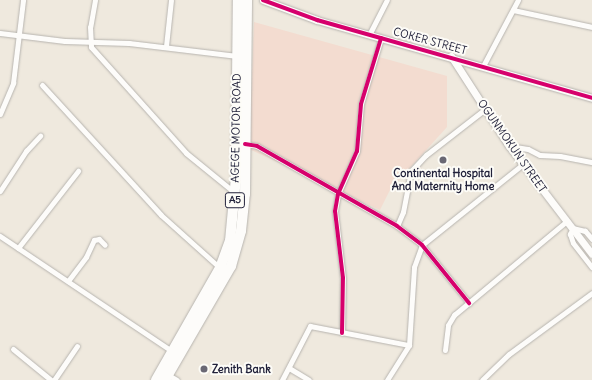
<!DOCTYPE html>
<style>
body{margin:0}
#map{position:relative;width:592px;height:380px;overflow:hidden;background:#efe9de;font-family:Delius,sans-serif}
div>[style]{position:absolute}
.built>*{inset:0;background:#f3dcd0}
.roads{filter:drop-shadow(0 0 1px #b7b4af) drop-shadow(0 0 1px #b7b4af)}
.street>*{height:5px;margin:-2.5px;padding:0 2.5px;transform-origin:2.5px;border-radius:2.5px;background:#fdfcfa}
.secondary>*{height:7px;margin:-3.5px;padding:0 3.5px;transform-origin:3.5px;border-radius:3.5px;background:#fdfcfa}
.highway>*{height:10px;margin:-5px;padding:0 5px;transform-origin:5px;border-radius:5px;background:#fdfcfa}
.cycleway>*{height:4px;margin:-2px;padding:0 2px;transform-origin:2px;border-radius:2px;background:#d6006c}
.dots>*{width:11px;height:11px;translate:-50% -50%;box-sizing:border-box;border:2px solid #fdfcf7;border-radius:50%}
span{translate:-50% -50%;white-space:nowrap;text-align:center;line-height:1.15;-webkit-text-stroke:4px #fdfcf7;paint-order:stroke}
.shield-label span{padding:1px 3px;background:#fdfcf7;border:1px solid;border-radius:3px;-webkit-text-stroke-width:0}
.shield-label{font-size:10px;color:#22223b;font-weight:700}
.street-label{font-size:11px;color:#22223b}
.poi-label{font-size:11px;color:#22223b;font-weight:700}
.left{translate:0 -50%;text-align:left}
</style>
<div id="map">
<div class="built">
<div style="clip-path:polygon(254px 22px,447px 76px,447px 127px,390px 190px,380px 210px,249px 149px)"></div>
</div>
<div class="roads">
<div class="street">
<div style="left:95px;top:0;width:27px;rotate:100deg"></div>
<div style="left:90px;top:27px;width:20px;rotate:87deg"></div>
<div style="left:91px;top:47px;width:142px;rotate:48.1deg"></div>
<div style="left:186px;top:153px;width:62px;rotate:39.1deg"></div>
<div style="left:513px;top:10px;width:81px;rotate:12.1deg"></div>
<div style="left:0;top:33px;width:65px;rotate:7deg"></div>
<div style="left:65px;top:41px;width:64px;rotate:1.8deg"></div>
<div style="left:129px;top:43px;width:109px;rotate:6.9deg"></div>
<div style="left:370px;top:33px;width:37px;rotate:-63deg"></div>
<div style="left:166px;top:46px;width:46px;rotate:-83.8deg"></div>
<div style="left:483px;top:66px;width:75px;rotate:-62.1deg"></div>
<div style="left:42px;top:85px;width:176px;rotate:47.5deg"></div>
<div style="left:161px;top:215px;width:79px;rotate:41.9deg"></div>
<div style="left:0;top:114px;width:34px;rotate:-67deg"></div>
<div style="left:13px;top:83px;width:84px;rotate:-83.1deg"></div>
<div style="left:245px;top:144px;width:12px;rotate:9deg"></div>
<div style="left:257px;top:146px;width:161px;rotate:29.7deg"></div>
<div style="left:397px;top:226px;width:31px;rotate:37deg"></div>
<div style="left:422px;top:245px;width:75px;rotate:51deg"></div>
<div style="left:509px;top:146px;width:19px;rotate:9deg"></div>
<div style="left:528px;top:149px;width:13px;rotate:27deg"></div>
<div style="left:540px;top:155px;width:20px;rotate:3deg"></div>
<div style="left:560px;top:156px;width:33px;rotate:11deg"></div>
<div style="left:0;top:191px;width:48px;rotate:-57deg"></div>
<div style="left:26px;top:151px;width:21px;rotate:-47deg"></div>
<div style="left:397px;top:226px;width:15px;rotate:-67deg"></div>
<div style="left:403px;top:212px;width:42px;rotate:-79deg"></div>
<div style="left:411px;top:171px;width:22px;rotate:-47deg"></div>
<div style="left:426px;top:155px;width:75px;rotate:-37.9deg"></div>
<div style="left:0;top:236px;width:208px;rotate:33.8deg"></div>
<div style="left:592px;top:239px;width:11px;rotate:-131deg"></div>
<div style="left:585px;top:231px;width:12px;rotate:-166deg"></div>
<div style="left:573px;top:228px;width:7px;rotate:117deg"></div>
<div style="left:570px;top:234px;width:9px;rotate:72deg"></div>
<div style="left:573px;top:243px;width:31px;rotate:52deg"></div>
<div style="left:18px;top:248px;width:98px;rotate:-52.1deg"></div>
<div style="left:68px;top:281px;width:30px;rotate:-53deg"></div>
<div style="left:86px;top:257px;width:19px;rotate:-65deg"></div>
<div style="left:94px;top:240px;width:5px;rotate:-11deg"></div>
<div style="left:99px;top:239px;width:8px;rotate:45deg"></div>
<div style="left:342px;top:333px;width:55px;rotate:-89deg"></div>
<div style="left:343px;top:278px;width:67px;rotate:-96.8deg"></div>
<div style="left:335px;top:211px;width:17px;rotate:-80deg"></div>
<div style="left:338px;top:194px;width:47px;rotate:-66.2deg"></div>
<div style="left:357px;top:151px;width:47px;rotate:-85.1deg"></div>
<div style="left:361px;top:104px;width:69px;rotate:-73.1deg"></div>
<div style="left:13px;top:349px;width:49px;rotate:39.2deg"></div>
<div style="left:445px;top:350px;width:25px;rotate:-83deg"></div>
<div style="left:448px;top:325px;width:12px;rotate:-59deg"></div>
<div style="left:454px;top:315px;width:147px;rotate:-39.8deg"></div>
<div style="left:289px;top:368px;width:23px;rotate:31deg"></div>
<div style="left:168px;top:375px;width:10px;rotate:29deg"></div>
<div style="left:54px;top:380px;width:41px;rotate:-55.9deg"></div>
<div style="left:282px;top:380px;width:61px;rotate:-62.6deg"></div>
<div style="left:310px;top:326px;width:101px;rotate:10.9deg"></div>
<div style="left:387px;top:380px;width:41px;rotate:-57.8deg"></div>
<div style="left:409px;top:345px;width:78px;rotate:-86.3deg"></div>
<div style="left:414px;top:267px;width:23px;rotate:-70deg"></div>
<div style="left:422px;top:245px;width:128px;rotate:-38.7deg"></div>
<div style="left:482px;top:380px;width:37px;rotate:-44deg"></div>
<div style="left:509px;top:354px;width:103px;rotate:-36.3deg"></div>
</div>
<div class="secondary">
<div style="left:263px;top:0;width:58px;rotate:20.3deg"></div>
<div style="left:317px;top:20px;width:286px;rotate:15.8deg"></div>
<div style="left:451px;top:56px;width:107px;rotate:57.2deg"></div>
<div style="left:509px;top:146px;width:136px;rotate:52.5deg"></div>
</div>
<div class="highway">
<div style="left:156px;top:380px;width:129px;rotate:-60.3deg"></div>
<div style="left:220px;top:268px;width:29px;rotate:-70deg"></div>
<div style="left:230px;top:241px;width:64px;rotate:-84.6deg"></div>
<div style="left:236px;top:177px;width:177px;rotate:-89.4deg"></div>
<div style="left:165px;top:380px;width:132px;rotate:-59.9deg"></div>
<div style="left:231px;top:266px;width:36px;rotate:-74deg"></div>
<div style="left:241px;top:231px;width:37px;rotate:-84deg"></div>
<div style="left:245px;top:194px;width:194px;rotate:-89.4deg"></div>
</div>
</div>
<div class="cycleway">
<div style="left:263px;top:0;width:58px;rotate:20.3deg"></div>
<div style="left:317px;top:20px;width:286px;rotate:15.8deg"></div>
<div style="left:245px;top:144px;width:12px;rotate:9deg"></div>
<div style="left:257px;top:146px;width:161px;rotate:29.7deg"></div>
<div style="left:397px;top:226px;width:31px;rotate:37deg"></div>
<div style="left:422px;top:245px;width:75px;rotate:51deg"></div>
<div style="left:342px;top:333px;width:55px;rotate:-89deg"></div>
<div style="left:343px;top:278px;width:67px;rotate:-96.8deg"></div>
<div style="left:335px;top:211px;width:17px;rotate:-80deg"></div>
<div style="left:338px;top:194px;width:47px;rotate:-66.2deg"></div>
<div style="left:357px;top:151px;width:47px;rotate:-85.1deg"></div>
<div style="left:361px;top:104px;width:69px;rotate:-73.1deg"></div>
</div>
<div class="dots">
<div style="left:443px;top:160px;background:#6a6874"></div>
<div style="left:204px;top:369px;background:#6a6874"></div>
</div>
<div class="shield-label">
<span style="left:235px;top:200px">A5</span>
</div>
<div class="street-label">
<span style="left:430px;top:41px;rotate:15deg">COKER STREET</span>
<span style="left:236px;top:128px;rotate:-89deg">AGEGE MOTOR ROAD</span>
<span style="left:512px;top:146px;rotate:55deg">OGUNMOKUN STREET</span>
</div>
<div class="poi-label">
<span style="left:443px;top:180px">Continental Hospital<br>And Maternity Home</span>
<span class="left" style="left:212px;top:369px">Zenith Bank</span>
</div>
</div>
